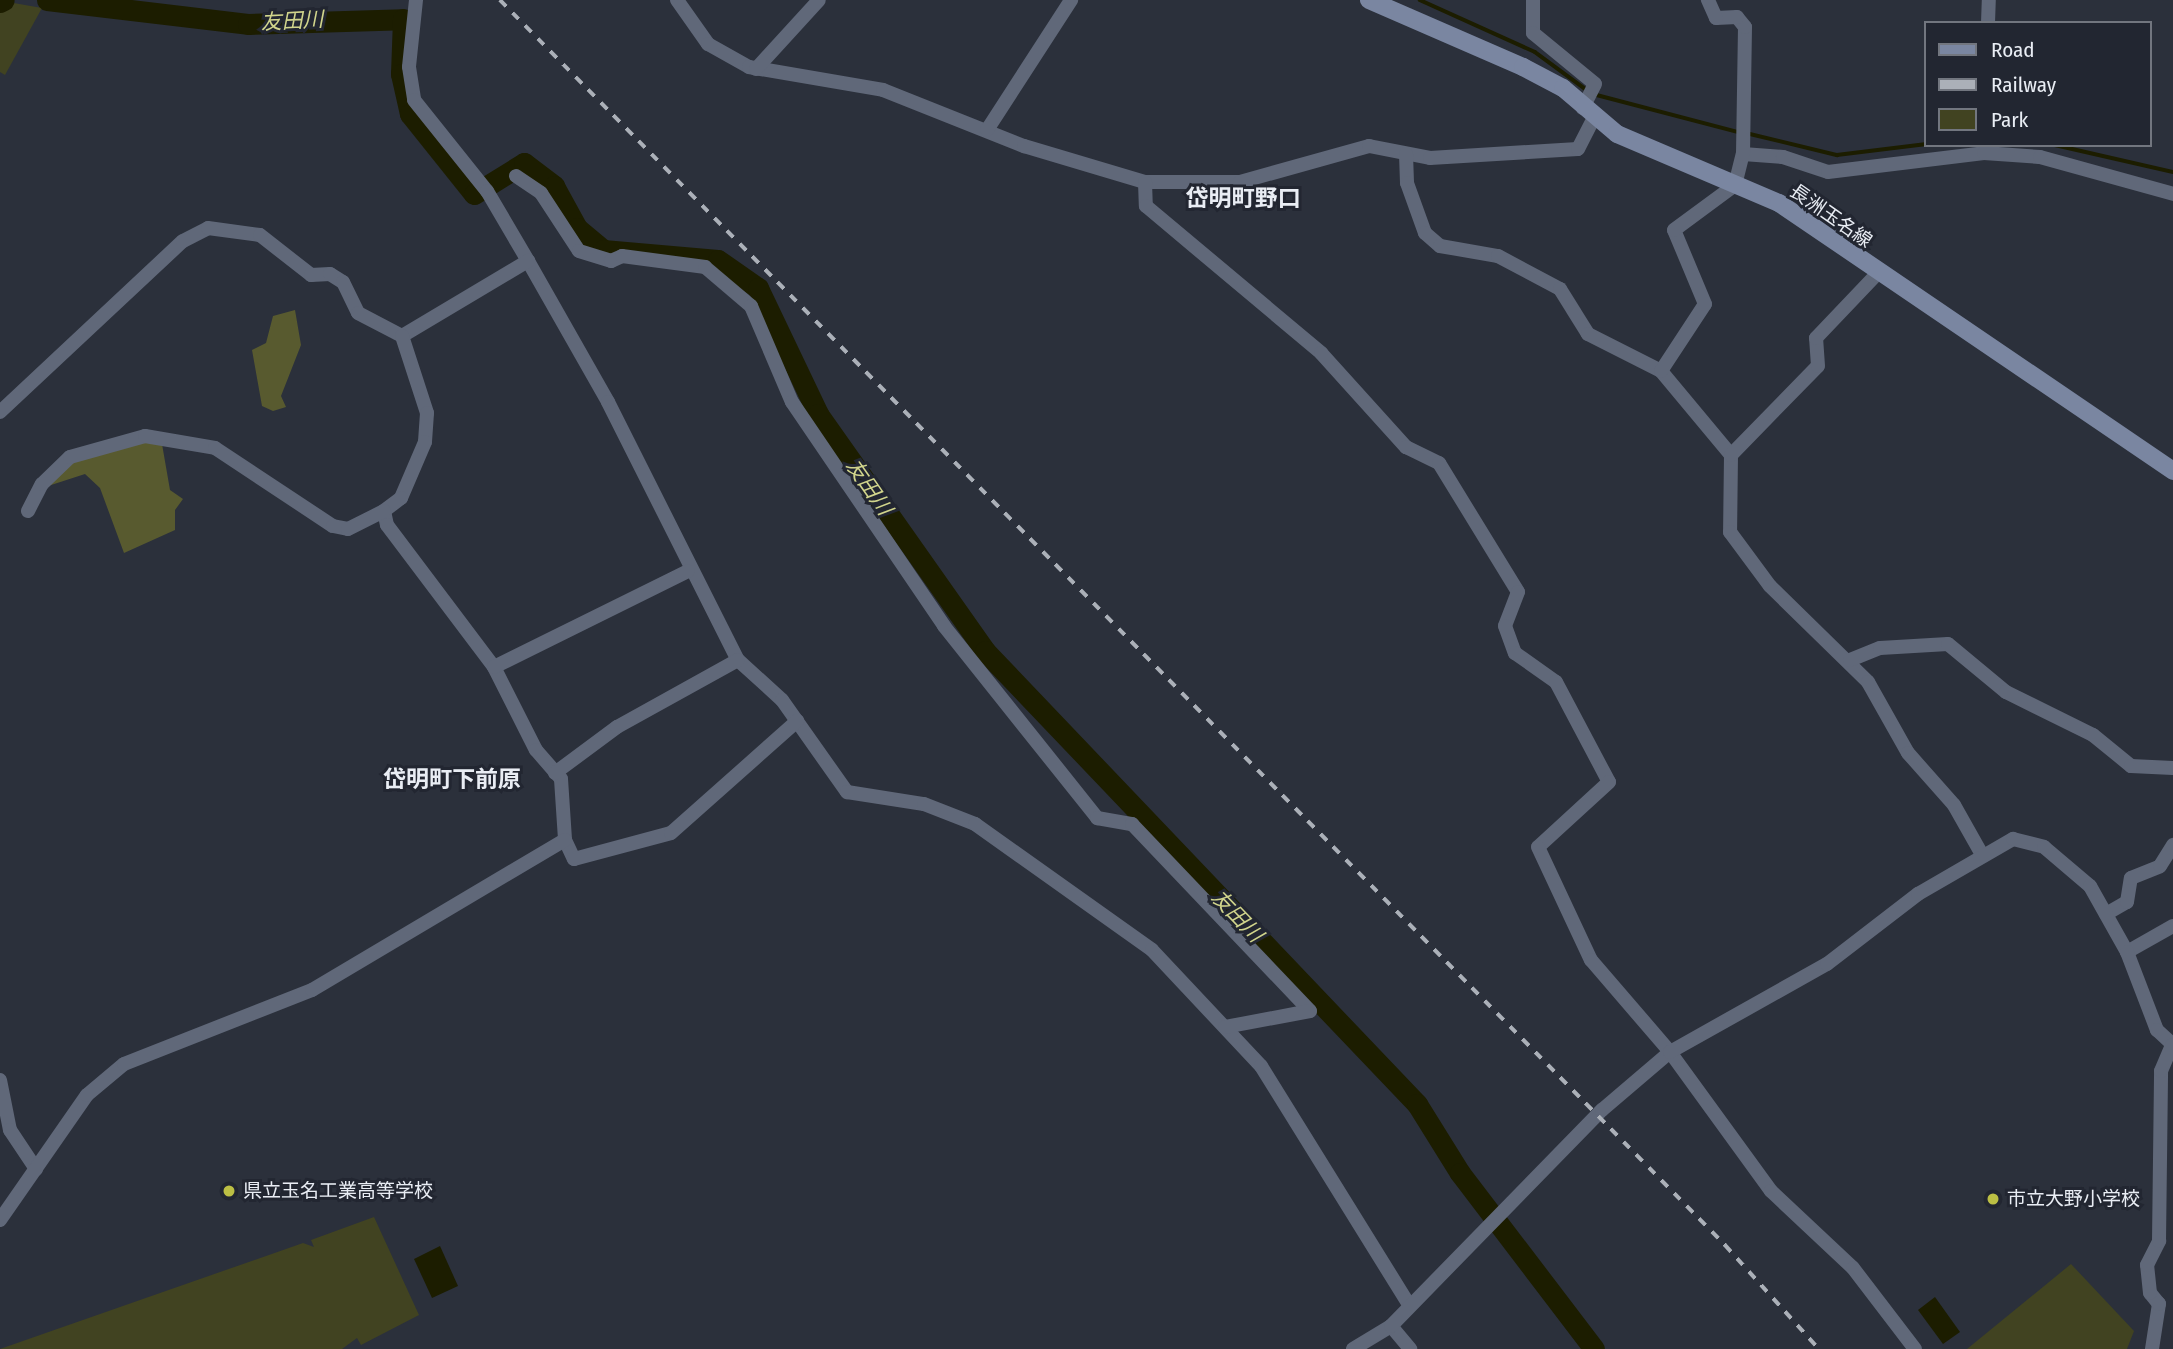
<!DOCTYPE html>
<meta charset="utf-8">
<style>
body{margin:0}
#map{position:relative;width:2173px;height:1349px;overflow:hidden;background:#2b303b;font-family:"Fira Sans Condensed","Noto Sans JP",sans-serif}
div>[style]{position:absolute}
.green>*{inset:0;background:#414321}
.forest>*{inset:0;background:#585a2f}
.water>*{inset:0;background:#1c1d00}
.stream>*{height:3.5px;margin:-1.75px;padding:0 1.75px;transform-origin:1.75px;border-radius:1.75px;background:#1c1d00}
.river>*{height:21px;margin:-10.5px;padding:0 10.5px;transform-origin:10.5px;border-radius:10.5px;background:#1c1d00}
.street>*{height:14px;margin:-7px;padding:0 7px;transform-origin:7px;border-radius:7px;background:#606879}
.secondary>*{height:18px;margin:-9px;padding:0 9px;transform-origin:9px;border-radius:9px;background:#7a86a1}
.rail>*{height:3.5px;margin-top:-1.75px;transform-origin:0;background:repeating-linear-gradient(90deg,#abb0b8 0 9px,transparent 0 18px)}
.dots>*{width:19px;height:19px;translate:-50% -50%;box-sizing:border-box;border:4px solid #222631;border-radius:50%}
span{translate:-50% -50%;white-space:nowrap;text-align:center;line-height:1.15;-webkit-text-stroke:6px #222631;paint-order:stroke}
.street-label{font-size:19px;color:#e9edf4}
.poi-label{font-size:19px;color:#e9edf4}
.left{translate:0 -50%;text-align:left}
.water-label{font-size:21px;color:#d1d58c;font-style:italic}
.quarter-label{font-size:23px;color:#e9edf4;font-weight:700}
.legend{position:absolute;left:1924px;top:21px;width:228px;height:126px;box-sizing:border-box;background:#222631;border:2px solid #72767f;margin:0;padding:9px 12px;list-style:none;font-size:21px;color:#e9edf4}
.legend li{display:flex;align-items:center;gap:14px;height:35px}
.legend b{width:35px;border:2px solid #72767f}
</style>
<div id="map">
<div class="green">
<div style="clip-path:polygon(8px 2px,42px 8px,5px 75px,0 72px,0 6px)"></div>
<div style="clip-path:polygon(374px 1217px,419px 1315px,361px 1345px,357px 1338px,342px 1349px,0 1349px,303px 1243px,314px 1247px,311px 1240px)"></div>
<div style="clip-path:polygon(2071px 1264px,2134px 1331px,2127px 1349px,1967px 1349px)"></div>
</div>
<div class="forest">
<div style="clip-path:polygon(295px 310px,301px 345px,281px 396px,286px 407px,273px 411px,262px 406px,252px 350px,266px 343px,273px 316px)"></div>
<div style="clip-path:polygon(145px 438px,162px 444px,170px 490px,183px 499px,175px 510px,175px 530px,124px 553px,100px 488px,85px 474px,48px 486px,72px 459px)"></div>
</div>
<div class="water">
<div style="clip-path:polygon(440px 1246px,458px 1286px,432px 1298px,414px 1259px)"></div>
<div style="clip-path:polygon(1935px 1297px,1960px 1332px,1943px 1344px,1918px 1310px)"></div>
</div>
<div class="stream">
<div style="left:1420px;top:0;width:126px;rotate:24.3deg"></div>
<div style="left:1535px;top:52px;width:64px;rotate:36.2deg"></div>
<div style="left:1593px;top:94px;width:150px;rotate:14.7deg"></div>
<div style="left:1746px;top:133px;width:94px;rotate:13.6deg"></div>
<div style="left:1837px;top:155px;width:90px;rotate:-7deg"></div>
<div style="left:2055px;top:145px;width:121px;rotate:12.9deg"></div>
</div>
<div class="river">
<div style="left:47px;top:0;width:202px;rotate:6.8deg"></div>
<div style="left:248px;top:24px;width:155px;rotate:-1.8deg"></div>
<div style="left:403px;top:19px;width:55px;rotate:92.1deg"></div>
<div style="left:401px;top:74px;width:41px;rotate:77.3deg"></div>
<div style="left:410px;top:114px;width:102px;rotate:51.3deg"></div>
<div style="left:474px;top:194px;width:59px;rotate:-31.8deg"></div>
<div style="left:524px;top:163px;width:38px;rotate:37deg"></div>
<div style="left:554px;top:186px;width:48px;rotate:61.3deg"></div>
<div style="left:577px;top:228px;width:34px;rotate:40deg"></div>
<div style="left:603px;top:250px;width:115px;rotate:5deg"></div>
<div style="left:718px;top:260px;width:49px;rotate:35deg"></div>
<div style="left:758px;top:288px;width:140px;rotate:64.5deg"></div>
<div style="left:818px;top:414px;width:290px;rotate:54.8deg"></div>
<div style="left:985px;top:651px;width:626px;rotate:46.36deg"></div>
<div style="left:1417px;top:1104px;width:81px;rotate:58.1deg"></div>
<div style="left:1460px;top:1173px;width:221px;rotate:52.7deg"></div>
<div style="left:0;top:2px;width:4px;rotate:-27deg"></div>
</div>
<div class="street">
<div style="left:416px;top:0;width:67px;rotate:96deg"></div>
<div style="left:409px;top:67px;width:33px;rotate:81deg"></div>
<div style="left:414px;top:100px;width:117px;rotate:51.3deg"></div>
<div style="left:487px;top:191px;width:81px;rotate:59.6deg"></div>
<div style="left:528px;top:261px;width:162px;rotate:60.4deg"></div>
<div style="left:608px;top:402px;width:289px;rotate:63.3deg"></div>
<div style="left:738px;top:660px;width:59px;rotate:42.3deg"></div>
<div style="left:782px;top:700px;width:113px;rotate:54.8deg"></div>
<div style="left:847px;top:792px;width:78px;rotate:8.9deg"></div>
<div style="left:924px;top:804px;width:55px;rotate:21.4deg"></div>
<div style="left:975px;top:824px;width:217px;rotate:35.4deg"></div>
<div style="left:1152px;top:950px;width:159px;rotate:46.8deg"></div>
<div style="left:1261px;top:1066px;width:279px;rotate:58.2deg"></div>
<div style="left:677px;top:0;width:54px;rotate:54.8deg"></div>
<div style="left:708px;top:44px;width:47px;rotate:29.3deg"></div>
<div style="left:749px;top:67px;width:136px;rotate:9.7deg"></div>
<div style="left:883px;top:90px;width:152px;rotate:21.7deg"></div>
<div style="left:1024px;top:146px;width:126px;rotate:16.6deg"></div>
<div style="left:1145px;top:182px;width:95px"></div>
<div style="left:1240px;top:182px;width:134px;rotate:-15.6deg"></div>
<div style="left:1369px;top:146px;width:62px;rotate:11.1deg"></div>
<div style="left:1430px;top:158px;width:148px;rotate:-3.5deg"></div>
<div style="left:1578px;top:149px;width:35px;rotate:-63deg"></div>
<div style="left:1533px;top:0;width:33px;rotate:90deg"></div>
<div style="left:1533px;top:33px;width:80px;rotate:39.4deg"></div>
<div style="left:1595px;top:84px;width:27px;rotate:117deg"></div>
<div style="left:1988px;top:23px;width:23px;rotate:-88deg"></div>
<div style="left:756px;top:69px;width:93px;rotate:-47.6deg"></div>
<div style="left:987px;top:130px;width:155px;rotate:-57.1deg"></div>
<div style="left:1406px;top:154px;width:29px;rotate:88deg"></div>
<div style="left:1407px;top:183px;width:53px;rotate:70.2deg"></div>
<div style="left:1425px;top:233px;width:20px;rotate:41deg"></div>
<div style="left:1440px;top:246px;width:59px;rotate:9.8deg"></div>
<div style="left:1498px;top:256px;width:70px;rotate:28deg"></div>
<div style="left:1560px;top:289px;width:53px;rotate:58.1deg"></div>
<div style="left:1588px;top:334px;width:82px;rotate:26.9deg"></div>
<div style="left:1661px;top:371px;width:109px;rotate:50.2deg"></div>
<div style="left:1731px;top:455px;width:77px;rotate:90.7deg"></div>
<div style="left:1730px;top:532px;width:67px;rotate:53.5deg"></div>
<div style="left:1770px;top:586px;width:137px;rotate:44.4deg"></div>
<div style="left:1868px;top:682px;width:81px;rotate:60.6deg"></div>
<div style="left:1908px;top:753px;width:69px;rotate:48.5deg"></div>
<div style="left:1954px;top:805px;width:55px;rotate:60.6deg"></div>
<div style="left:1743px;top:154px;width:40px;rotate:4.3deg"></div>
<div style="left:1783px;top:157px;width:47px;rotate:18.4deg"></div>
<div style="left:1828px;top:172px;width:157px;rotate:-6.9deg"></div>
<div style="left:1984px;top:153px;width:56px;rotate:4.1deg"></div>
<div style="left:2040px;top:157px;width:138px;rotate:15.5deg"></div>
<div style="left:516px;top:176px;width:30px;rotate:34deg"></div>
<div style="left:541px;top:193px;width:69px;rotate:56.8deg"></div>
<div style="left:579px;top:251px;width:34px;rotate:17deg"></div>
<div style="left:611px;top:261px;width:12px;rotate:-24deg"></div>
<div style="left:622px;top:256px;width:84px;rotate:7.5deg"></div>
<div style="left:705px;top:267px;width:60px;rotate:40.3deg"></div>
<div style="left:751px;top:306px;width:104px;rotate:66.9deg"></div>
<div style="left:792px;top:402px;width:271px;rotate:55.8deg"></div>
<div style="left:944px;top:626px;width:246px;rotate:51.4deg"></div>
<div style="left:1097px;top:818px;width:36px;rotate:10deg"></div>
<div style="left:1132px;top:824px;width:258px;rotate:46.4deg"></div>
<div style="left:1310px;top:1011px;width:86px;rotate:169.3deg"></div>
<div style="left:1145px;top:182px;width:24px;rotate:88deg"></div>
<div style="left:1146px;top:206px;width:229px;rotate:40deg"></div>
<div style="left:1321px;top:353px;width:127px;rotate:47.9deg"></div>
<div style="left:1406px;top:447px;width:37px;rotate:26deg"></div>
<div style="left:1439px;top:463px;width:151px;rotate:58.5deg"></div>
<div style="left:1518px;top:592px;width:36px;rotate:111deg"></div>
<div style="left:1505px;top:626px;width:29px;rotate:70deg"></div>
<div style="left:1515px;top:653px;width:50px;rotate:35.3deg"></div>
<div style="left:1556px;top:682px;width:113px;rotate:62.1deg"></div>
<div style="left:1609px;top:782px;width:96px;rotate:137.5deg"></div>
<div style="left:1538px;top:847px;width:125px;rotate:64.9deg"></div>
<div style="left:1591px;top:960px;width:121px;rotate:49.3deg"></div>
<div style="left:1670px;top:1052px;width:172px;rotate:54deg"></div>
<div style="left:1771px;top:1191px;width:112px;rotate:43.2deg"></div>
<div style="left:1853px;top:1268px;width:102px;rotate:52.6deg"></div>
<div style="left:402px;top:336px;width:147px;rotate:-30.8deg"></div>
<div style="left:1661px;top:371px;width:80px;rotate:-56.7deg"></div>
<div style="left:1705px;top:304px;width:80px;rotate:-112.7deg"></div>
<div style="left:1674px;top:230px;width:76px;rotate:-36.4deg"></div>
<div style="left:1735px;top:185px;width:32px;rotate:-76deg"></div>
<div style="left:1743px;top:154px;width:127px;rotate:-89.1deg"></div>
<div style="left:1745px;top:27px;width:13px;rotate:-129deg"></div>
<div style="left:1737px;top:17px;width:21px;rotate:177deg"></div>
<div style="left:1716px;top:18px;width:20px;rotate:-114deg"></div>
<div style="left:0;top:412px;width:250px;rotate:-43.1deg"></div>
<div style="left:183px;top:241px;width:28px;rotate:-27deg"></div>
<div style="left:208px;top:228px;width:52px;rotate:7.7deg"></div>
<div style="left:260px;top:235px;width:65px;rotate:38.1deg"></div>
<div style="left:311px;top:275px;width:19px;rotate:-3deg"></div>
<div style="left:330px;top:274px;width:15px;rotate:32deg"></div>
<div style="left:343px;top:282px;width:34px;rotate:64deg"></div>
<div style="left:358px;top:313px;width:50px;rotate:27.6deg"></div>
<div style="left:402px;top:336px;width:81px;rotate:72deg"></div>
<div style="left:427px;top:413px;width:29px;rotate:94deg"></div>
<div style="left:425px;top:442px;width:61px;rotate:113.2deg"></div>
<div style="left:401px;top:498px;width:21px;rotate:143deg"></div>
<div style="left:384px;top:511px;width:14px;rotate:78deg"></div>
<div style="left:387px;top:525px;width:178px;rotate:53deg"></div>
<div style="left:494px;top:667px;width:93px;rotate:63.2deg"></div>
<div style="left:536px;top:750px;width:38px;rotate:49deg"></div>
<div style="left:561px;top:779px;width:61px;rotate:86.2deg"></div>
<div style="left:565px;top:840px;width:21px;rotate:65deg"></div>
<div style="left:574px;top:859px;width:100px;rotate:-15deg"></div>
<div style="left:671px;top:833px;width:169px;rotate:-41.6deg"></div>
<div style="left:1731px;top:455px;width:124px;rotate:-45.7deg"></div>
<div style="left:1818px;top:366px;width:28px;rotate:-94deg"></div>
<div style="left:1816px;top:338px;width:88px;rotate:-46.4deg"></div>
<div style="left:28px;top:511px;width:30px;rotate:-63deg"></div>
<div style="left:42px;top:484px;width:39px;rotate:-44deg"></div>
<div style="left:70px;top:457px;width:78px;rotate:-15.6deg"></div>
<div style="left:145px;top:436px;width:71px;rotate:9.7deg"></div>
<div style="left:215px;top:448px;width:141px;rotate:33.5deg"></div>
<div style="left:333px;top:526px;width:15px;rotate:11deg"></div>
<div style="left:348px;top:529px;width:40px;rotate:-26.6deg"></div>
<div style="left:1850px;top:660px;width:32px;rotate:-22deg"></div>
<div style="left:1880px;top:648px;width:68px;rotate:-3.4deg"></div>
<div style="left:1948px;top:644px;width:75px;rotate:39.6deg"></div>
<div style="left:2006px;top:692px;width:97px;rotate:26.3deg"></div>
<div style="left:2093px;top:735px;width:49px;rotate:39.2deg"></div>
<div style="left:2131px;top:766px;width:42px;rotate:2.7deg"></div>
<div style="left:494px;top:667px;width:216px;rotate:-26.3deg"></div>
<div style="left:555px;top:773px;width:77px;rotate:-36.6deg"></div>
<div style="left:617px;top:727px;width:138px;rotate:-29deg"></div>
<div style="left:2106px;top:914px;width:24px;rotate:-30deg"></div>
<div style="left:2127px;top:902px;width:24px;rotate:-81deg"></div>
<div style="left:2131px;top:878px;width:31px;rotate:-22deg"></div>
<div style="left:2160px;top:866px;width:25px;rotate:-58deg"></div>
<div style="left:2127px;top:952px;width:53px;rotate:-29.5deg"></div>
<div style="left:0;top:1080px;width:51px;rotate:78.7deg"></div>
<div style="left:10px;top:1130px;width:47px;rotate:56.3deg"></div>
<div style="left:0;top:1220px;width:152px;rotate:-55.2deg"></div>
<div style="left:87px;top:1095px;width:48px;rotate:-40deg"></div>
<div style="left:124px;top:1064px;width:202px;rotate:-21.5deg"></div>
<div style="left:312px;top:990px;width:294px;rotate:-30.7deg"></div>
<div style="left:1391px;top:1326px;width:30px;rotate:50deg"></div>
<div style="left:1353px;top:1349px;width:44px;rotate:-31.2deg"></div>
<div style="left:1391px;top:1326px;width:302px;rotate:-45.7deg"></div>
<div style="left:1602px;top:1110px;width:89px;rotate:-40.5deg"></div>
<div style="left:1670px;top:1052px;width:180px;rotate:-29.3deg"></div>
<div style="left:1827px;top:964px;width:115px;rotate:-37.6deg"></div>
<div style="left:1918px;top:894px;width:110px;rotate:-30.1deg"></div>
<div style="left:2013px;top:839px;width:32px;rotate:14deg"></div>
<div style="left:2044px;top:847px;width:60px;rotate:40.3deg"></div>
<div style="left:2090px;top:886px;width:76px;rotate:60.7deg"></div>
<div style="left:2127px;top:952px;width:84px;rotate:69deg"></div>
<div style="left:2157px;top:1030px;width:22px;rotate:43deg"></div>
<div style="left:2152px;top:1349px;width:46px;rotate:-81.2deg"></div>
<div style="left:2159px;top:1304px;width:14px;rotate:-129deg"></div>
<div style="left:2150px;top:1293px;width:28px;rotate:-96deg"></div>
<div style="left:2147px;top:1265px;width:27px;rotate:-63deg"></div>
<div style="left:2159px;top:1241px;width:170px;rotate:-89.3deg"></div>
<div style="left:2161px;top:1071px;width:28px;rotate:-67deg"></div>
</div>
<div class="secondary">
<div style="left:1369px;top:0;width:168px;rotate:23.5deg"></div>
<div style="left:1523px;top:67px;width:45px;rotate:27.7deg"></div>
<div style="left:1563px;top:88px;width:71px;rotate:40.4deg"></div>
<div style="left:1617px;top:134px;width:176px;rotate:23.1deg"></div>
<div style="left:1779px;top:203px;width:477px;rotate:34.2deg"></div>
</div>
<div class="rail">
<div style="left:500px;top:0;width:1747px;rotate:45.46deg"></div>
<div style="left:1725px;top:1245px;width:140px;rotate:47.9deg"></div>
</div>
<div class="dots">
<div style="left:229px;top:1191px;background:#bcbf44"></div>
<div style="left:1993px;top:1199px;background:#bcbf44"></div>
</div>
<div class="street-label">
<span style="left:1831px;top:216px;rotate:35deg">長洲玉名線</span>
</div>
<div class="poi-label">
<span class="left" style="left:243px;top:1191px">県立玉名工業高等学校</span>
<span class="left" style="left:2007px;top:1199px">市立大野小学校</span>
</div>
<div class="water-label">
<span style="left:292px;top:21px;rotate:-3deg">友田川</span>
<span style="left:869px;top:487px;rotate:55deg">友田川</span>
<span style="left:1237px;top:916px;rotate:46deg">友田川</span>
</div>
<div class="quarter-label">
<span style="left:1243px;top:198px">岱明町野口</span>
<span style="left:452px;top:779px">岱明町下前原</span>
</div>
<ul class="legend">
<li><b style="height:9px;background:#7a86a1"></b>Road</li>
<li><b style="height:9px;background:#abb0b8"></b>Railway</li>
<li><b style="height:19px;background:#414321"></b>Park</li>
</ul>
</div>
